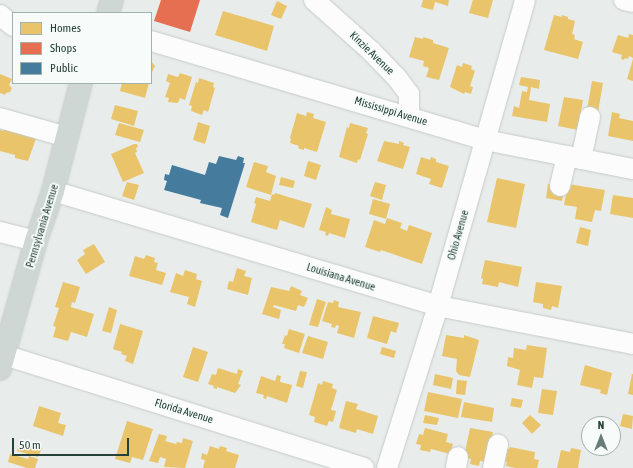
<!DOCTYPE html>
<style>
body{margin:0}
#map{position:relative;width:633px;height:468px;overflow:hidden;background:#e8edeb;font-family:"Asap Condensed",sans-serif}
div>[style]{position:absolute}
.homes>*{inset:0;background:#e9c46a}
.shops>*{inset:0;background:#e76f51}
.public>*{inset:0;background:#457b9d}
.roads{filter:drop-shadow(0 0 1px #c5cac8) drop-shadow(0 0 1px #c5cac8)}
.minor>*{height:20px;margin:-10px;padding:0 10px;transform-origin:10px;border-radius:10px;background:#fcfcfc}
.major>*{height:22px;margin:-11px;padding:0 11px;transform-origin:11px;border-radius:11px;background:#cfd7d5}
span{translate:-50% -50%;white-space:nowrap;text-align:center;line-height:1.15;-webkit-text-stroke:4px #f7fbf9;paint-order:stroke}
.street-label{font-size:11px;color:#24423a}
.legend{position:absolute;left:12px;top:12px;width:140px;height:72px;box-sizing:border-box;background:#f7fbf9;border:1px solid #a3b1ad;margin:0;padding:5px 7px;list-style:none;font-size:12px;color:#24423a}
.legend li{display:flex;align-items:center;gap:8px;height:20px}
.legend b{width:20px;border:1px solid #a3b1ad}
.north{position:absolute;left:581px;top:416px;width:40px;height:40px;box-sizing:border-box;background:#f7fbf9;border:1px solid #a3b1ad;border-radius:50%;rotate:0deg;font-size:11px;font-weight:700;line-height:16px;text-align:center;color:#24423a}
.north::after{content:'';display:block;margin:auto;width:14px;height:18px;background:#697e78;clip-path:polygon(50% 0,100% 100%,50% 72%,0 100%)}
.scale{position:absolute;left:12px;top:438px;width:117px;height:18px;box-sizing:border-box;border:2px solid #24423a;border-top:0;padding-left:5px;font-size:12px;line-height:14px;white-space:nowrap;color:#24423a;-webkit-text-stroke:3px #f7fbf9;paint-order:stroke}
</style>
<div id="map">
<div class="homes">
<div style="clip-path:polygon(423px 0,449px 0,448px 6px,435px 2px,433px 10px,421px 7px)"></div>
<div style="clip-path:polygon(473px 0,493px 0,488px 18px,469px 13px)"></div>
<div style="clip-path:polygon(277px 1px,287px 6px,281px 19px,271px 15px)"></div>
<div style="clip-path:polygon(223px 11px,274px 26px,267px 51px,215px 35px)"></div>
<div style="clip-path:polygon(554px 15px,562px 17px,562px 15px,568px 17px,568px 19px,575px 21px,572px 34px,575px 35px,574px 39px,583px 42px,578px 59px,544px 50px)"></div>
<div style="clip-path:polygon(629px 34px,633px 35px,633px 58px,629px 56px,628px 59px,625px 58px,624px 60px,621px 59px,622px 55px,612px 52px,618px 35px,628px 38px)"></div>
<div style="clip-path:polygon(415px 37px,423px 39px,423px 37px,433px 40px,433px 43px,449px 48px,439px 80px,426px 77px,429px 68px,423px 66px,424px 61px,409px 57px)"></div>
<div style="clip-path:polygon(633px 59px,633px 81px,627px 79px)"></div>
<div style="clip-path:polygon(151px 61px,155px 66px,151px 74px)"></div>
<div style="clip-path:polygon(463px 63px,472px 66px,471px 69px,475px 71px,470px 86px,473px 87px,471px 94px,465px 92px,464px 94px,450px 87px,457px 65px,462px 67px)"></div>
<div style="clip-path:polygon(180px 73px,192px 77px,185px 100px,180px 98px,178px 103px,168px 102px,169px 98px,165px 97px,170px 83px,166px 81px,168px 74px,178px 77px)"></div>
<div style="clip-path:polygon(0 74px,12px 79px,9px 85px,12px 88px,10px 92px,6px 93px,5px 95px,0 93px)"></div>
<div style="clip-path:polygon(521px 77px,540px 80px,539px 89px,531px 87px,529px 100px,550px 104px,547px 122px,512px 116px,514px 106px,519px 108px,522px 91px,527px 92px,528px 87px,519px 85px)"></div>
<div style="clip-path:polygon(199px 78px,214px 83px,213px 87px,215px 88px,208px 112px,204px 110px,202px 115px,191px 111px,192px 106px,189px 105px,196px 82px,198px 83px)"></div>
<div style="clip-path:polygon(592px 81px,603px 83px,597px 118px,586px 116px)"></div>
<div style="clip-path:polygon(122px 83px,149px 83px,145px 98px,120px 91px)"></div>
<div style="clip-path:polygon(564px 97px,583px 100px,579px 122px,583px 131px,558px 126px)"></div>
<div style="clip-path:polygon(115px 105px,138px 111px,134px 126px,111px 119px)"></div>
<div style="clip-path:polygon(307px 112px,314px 114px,313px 118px,326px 122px,317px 152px,304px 148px,304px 150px,300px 149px,298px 148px,299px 146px,290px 143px,291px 139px,290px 138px,297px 113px,306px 116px)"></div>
<div style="clip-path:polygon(612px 112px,620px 114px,619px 118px,633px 121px,633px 141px,608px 136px)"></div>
<div style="clip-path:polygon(198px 122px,210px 126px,205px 144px,193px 140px)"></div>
<div style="clip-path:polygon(119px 123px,144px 130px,140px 142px,115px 135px)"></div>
<div style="clip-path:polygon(350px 123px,368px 128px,366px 133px,368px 134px,360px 160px,358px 159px,357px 163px,339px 157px,347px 127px,349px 128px)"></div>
<div style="clip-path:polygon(4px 125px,38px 133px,28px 161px,15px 158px,15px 155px,0 151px,0 130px,4px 131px)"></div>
<div style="clip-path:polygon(384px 141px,399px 144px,399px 141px,404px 143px,403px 145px,410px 147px,403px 169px,377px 161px)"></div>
<div style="clip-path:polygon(134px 144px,137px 144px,138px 147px,136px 148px,137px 152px,135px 153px,144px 173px,123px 182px,111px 154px)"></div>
<div style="clip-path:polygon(421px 157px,430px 160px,431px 157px,436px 159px,436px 162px,449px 166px,442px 188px,429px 184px,431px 179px,416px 174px)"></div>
<div style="clip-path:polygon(308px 161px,321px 165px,316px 180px,304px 176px)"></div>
<div style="clip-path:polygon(254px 162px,268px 166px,266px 172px,276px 176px,271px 195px,246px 187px)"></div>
<div style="clip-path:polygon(281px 177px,295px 181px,293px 188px,279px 185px)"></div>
<div style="clip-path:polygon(497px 178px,525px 184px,516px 228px,487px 222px)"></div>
<div style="clip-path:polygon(127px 182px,139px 185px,134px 200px,122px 196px)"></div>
<div style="clip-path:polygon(375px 182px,386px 185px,382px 200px,370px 196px)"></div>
<div style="clip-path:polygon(548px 184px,565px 187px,562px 201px,546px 198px)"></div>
<div style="clip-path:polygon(568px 184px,605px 190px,601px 211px,595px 210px,592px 222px,575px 219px,577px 207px,564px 205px)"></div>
<div style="clip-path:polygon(275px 193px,312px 204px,304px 228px,280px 220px,277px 230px,251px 222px,256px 204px,254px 203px,256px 197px,270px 201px,272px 194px,274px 195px)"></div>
<div style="clip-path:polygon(613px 195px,633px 198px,633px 218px,610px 214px)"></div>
<div style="clip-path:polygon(373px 199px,390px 204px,386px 219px,369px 214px)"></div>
<div style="clip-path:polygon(326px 207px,332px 210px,331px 214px,350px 219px,345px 238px,329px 233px,328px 236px,325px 235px,326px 232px,319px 230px)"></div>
<div style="clip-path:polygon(387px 218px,402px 223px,400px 228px,407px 231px,409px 225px,432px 233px,422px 264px,381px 250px,380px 252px,365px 247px,374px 220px,385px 224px)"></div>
<div style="clip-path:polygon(580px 227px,591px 230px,588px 246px,576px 243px)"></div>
<div style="clip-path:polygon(94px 244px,105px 262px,86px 274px,77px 260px,85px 254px,83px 250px)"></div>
<div style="clip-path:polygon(146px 255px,155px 258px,154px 262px,158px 263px,156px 270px,166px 273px,162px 285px,129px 276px,135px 256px,144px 259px)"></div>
<div style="clip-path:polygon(485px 260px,522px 267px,518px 287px,499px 282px,498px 287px,482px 284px,483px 279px,481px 278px)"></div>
<div style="clip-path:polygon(237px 268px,246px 271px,244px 276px,252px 278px,248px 295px,227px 289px,229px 281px,233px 282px)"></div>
<div style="clip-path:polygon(185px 270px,197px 274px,196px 279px,202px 281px,195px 307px,187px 304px,189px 297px,170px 292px,176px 273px,183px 276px)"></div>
<div style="clip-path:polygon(63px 282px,80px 287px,75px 303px,72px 302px,71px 307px,94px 314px,87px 337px,71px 332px,68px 341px,53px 337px,56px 327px,53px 326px,59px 308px,55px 307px)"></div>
<div style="clip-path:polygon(536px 282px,562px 286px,558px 308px,552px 306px,551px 310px,543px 308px,543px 304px,533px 302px)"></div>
<div style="clip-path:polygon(291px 286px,302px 291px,300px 295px,308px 298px,304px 307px,298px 305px,296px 311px,274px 305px,273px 307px,281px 310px,279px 319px,262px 314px,271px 287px,289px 291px)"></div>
<div style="clip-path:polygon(317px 299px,326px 302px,318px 327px,309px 325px)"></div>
<div style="clip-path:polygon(334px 300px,339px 302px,338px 307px,361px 312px,354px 338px,337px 333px,339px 326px,336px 325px,335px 328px,331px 327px,332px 324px,322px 321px,328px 302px,333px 303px)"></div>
<div style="clip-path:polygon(109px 307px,117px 310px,111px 333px,102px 331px)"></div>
<div style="clip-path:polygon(373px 316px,399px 323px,396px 333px,391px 331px,387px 344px,367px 338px)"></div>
<div style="clip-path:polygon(120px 324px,143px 331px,133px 364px,125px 361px,127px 356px,121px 354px,122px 352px,113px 349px)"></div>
<div style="clip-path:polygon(289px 329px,305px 334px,299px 353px,284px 348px,285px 344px,282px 344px,285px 335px,287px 336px)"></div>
<div style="clip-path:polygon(446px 335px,464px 338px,464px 335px,479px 340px,470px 377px,459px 375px,456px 371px,457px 359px,442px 356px)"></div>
<div style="clip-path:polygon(308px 336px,328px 342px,323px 359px,302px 353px)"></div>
<div style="clip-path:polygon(527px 345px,547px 348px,543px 378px,534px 377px,532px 388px,517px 385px,520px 370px,507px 366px,508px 357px,513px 358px,514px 348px,526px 350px)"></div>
<div style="clip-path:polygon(193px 347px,208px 352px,198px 382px,183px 377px)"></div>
<div style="clip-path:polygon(382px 347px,396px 351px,394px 358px,380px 354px)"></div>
<div style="clip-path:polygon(585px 365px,612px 373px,607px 395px,600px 393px,601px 390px,580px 385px)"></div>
<div style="clip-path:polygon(218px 368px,237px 374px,238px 369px,243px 371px,238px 384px,241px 385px,235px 393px,217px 387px,217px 389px,213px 388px,214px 386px,208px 384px,212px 374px,216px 375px)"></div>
<div style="clip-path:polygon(300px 371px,307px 372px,303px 388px,296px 386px)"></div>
<div style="clip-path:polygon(435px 374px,453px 378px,451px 389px,433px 385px)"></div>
<div style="clip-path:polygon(632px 374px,633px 374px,633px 395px,628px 394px)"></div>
<div style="clip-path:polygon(277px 375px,281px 376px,280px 382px,292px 385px,287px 403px,267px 396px,266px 399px,263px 398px,264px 395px,256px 393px,261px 376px,275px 381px)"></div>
<div style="clip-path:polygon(457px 380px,467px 381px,465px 395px,456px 394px)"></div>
<div style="clip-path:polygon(323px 381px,333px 384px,332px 388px,337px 390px,331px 410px,336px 411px,333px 422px,329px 421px,327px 426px,314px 422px,315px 417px,309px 415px,318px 383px,322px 385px)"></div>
<div style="clip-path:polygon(542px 389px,557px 391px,553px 415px,538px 413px)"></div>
<div style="clip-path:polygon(428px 392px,462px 399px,458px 418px,424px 411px)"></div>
<div style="clip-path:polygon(512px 398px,523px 400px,521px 408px,510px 406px)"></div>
<div style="clip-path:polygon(346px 401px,358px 404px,356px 409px,378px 416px,373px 434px,357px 429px,356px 433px,339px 428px)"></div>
<div style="clip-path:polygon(464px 402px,494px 408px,492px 422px,461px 417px)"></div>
<div style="clip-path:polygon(39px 406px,61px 413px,58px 423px,66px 425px,63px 436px,33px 426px)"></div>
<div style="clip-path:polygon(623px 414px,633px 416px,632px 429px,620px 426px)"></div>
<div style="clip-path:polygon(425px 415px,439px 418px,437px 425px,423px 423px)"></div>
<div style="clip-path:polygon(530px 415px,541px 425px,532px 434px,522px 423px)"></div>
<div style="clip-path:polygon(127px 421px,153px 429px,143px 460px,132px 457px,130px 463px,115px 459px)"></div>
<div style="clip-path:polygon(425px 428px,448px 434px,446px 442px,453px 444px,450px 454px,431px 449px,430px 452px,420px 450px,421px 445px,416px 444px,419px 434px,423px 435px)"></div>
<div style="clip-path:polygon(470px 428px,493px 432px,488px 462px,480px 461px,479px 466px,470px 464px,471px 459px,464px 457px)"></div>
<div style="clip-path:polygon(159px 434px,167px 436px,164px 445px,165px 441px,176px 444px,177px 442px,182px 443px,183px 438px,193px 441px,185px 468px,164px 467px,166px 459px,160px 457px,158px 463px,149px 461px)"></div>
<div style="clip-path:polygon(20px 441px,42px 448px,38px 457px,17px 451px)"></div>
<div style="clip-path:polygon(210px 446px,219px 449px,220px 446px,227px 448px,226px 451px,239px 455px,235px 468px,203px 468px,205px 460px,201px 459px,202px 453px,207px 455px)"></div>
<div style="clip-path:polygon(510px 447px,535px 452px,534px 459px,539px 460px,537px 468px,516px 468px,506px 466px,507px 462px,502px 461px,505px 448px,509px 449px)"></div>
<div style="clip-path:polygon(571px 448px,581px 450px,578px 468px,557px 468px,561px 450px,570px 452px)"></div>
<div style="clip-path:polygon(10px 454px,28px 459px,29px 456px,38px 459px,35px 468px,27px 468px,8px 462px)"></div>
</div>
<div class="shops">
<div style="clip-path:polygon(161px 0,200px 0,190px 32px,154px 21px)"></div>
</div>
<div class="public">
<div style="clip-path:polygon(219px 156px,236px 160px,238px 156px,244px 158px,243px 163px,245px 163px,228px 218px,220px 215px,222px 208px,200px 203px,201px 200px,164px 190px,167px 181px,164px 180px,165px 174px,169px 175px,172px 165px,205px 175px,209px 162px,216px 164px)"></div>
</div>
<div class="roads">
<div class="minor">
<div style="left:314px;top:0;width:76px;rotate:41.8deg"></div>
<div style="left:371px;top:51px;width:37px;rotate:46deg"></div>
<div style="left:397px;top:78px;width:20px;rotate:53deg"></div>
<div style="left:409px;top:94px;width:18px;rotate:90deg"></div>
<div style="left:409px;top:112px;width:6px;rotate:59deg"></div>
<div style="left:624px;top:0;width:9px;rotate:13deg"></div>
<div style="left:0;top:15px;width:17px;rotate:40deg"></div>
<div style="left:151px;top:41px;width:348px;rotate:16.5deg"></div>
<div style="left:485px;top:140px;width:151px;rotate:11.1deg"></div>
<div style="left:0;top:118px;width:70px;rotate:15.8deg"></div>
<div style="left:581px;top:159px;width:43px;rotate:-77.9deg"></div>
<div style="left:560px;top:186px;width:31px;rotate:-77deg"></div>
<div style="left:53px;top:191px;width:402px;rotate:16.6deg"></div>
<div style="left:438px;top:306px;width:199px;rotate:11deg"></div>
<div style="left:0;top:232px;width:37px;rotate:14deg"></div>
<div style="left:4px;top:355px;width:377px;rotate:17.4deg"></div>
<div style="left:387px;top:468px;width:170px;rotate:-72.5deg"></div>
<div style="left:438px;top:306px;width:318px;rotate:-74.1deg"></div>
<div style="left:456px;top:468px;width:11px;rotate:-80deg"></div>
<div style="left:493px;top:468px;width:24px;rotate:-78deg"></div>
</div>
<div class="major">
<div style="left:108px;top:13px;width:14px;rotate:-73deg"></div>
<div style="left:0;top:369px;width:133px;rotate:-74.3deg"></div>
<div style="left:36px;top:241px;width:53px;rotate:-71.2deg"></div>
<div style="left:53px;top:191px;width:112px;rotate:-75.5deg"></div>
</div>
</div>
<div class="street-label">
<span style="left:372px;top:53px;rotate:44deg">Kinzie Avenue</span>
<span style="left:391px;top:111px;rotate:17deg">Mississippi Avenue</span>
<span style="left:42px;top:226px;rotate:-73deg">Pennsylvania Avenue</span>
<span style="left:458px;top:235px;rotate:-74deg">Ohio Avenue</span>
<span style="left:341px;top:277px;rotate:17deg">Louisiana Avenue</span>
<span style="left:184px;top:411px;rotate:17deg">Florida Avenue</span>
</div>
<ul class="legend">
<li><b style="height:11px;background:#e9c46a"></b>Homes</li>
<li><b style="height:11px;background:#e76f51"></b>Shops</li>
<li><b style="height:11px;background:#457b9d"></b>Public</li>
</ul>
<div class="north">N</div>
<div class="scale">50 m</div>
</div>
